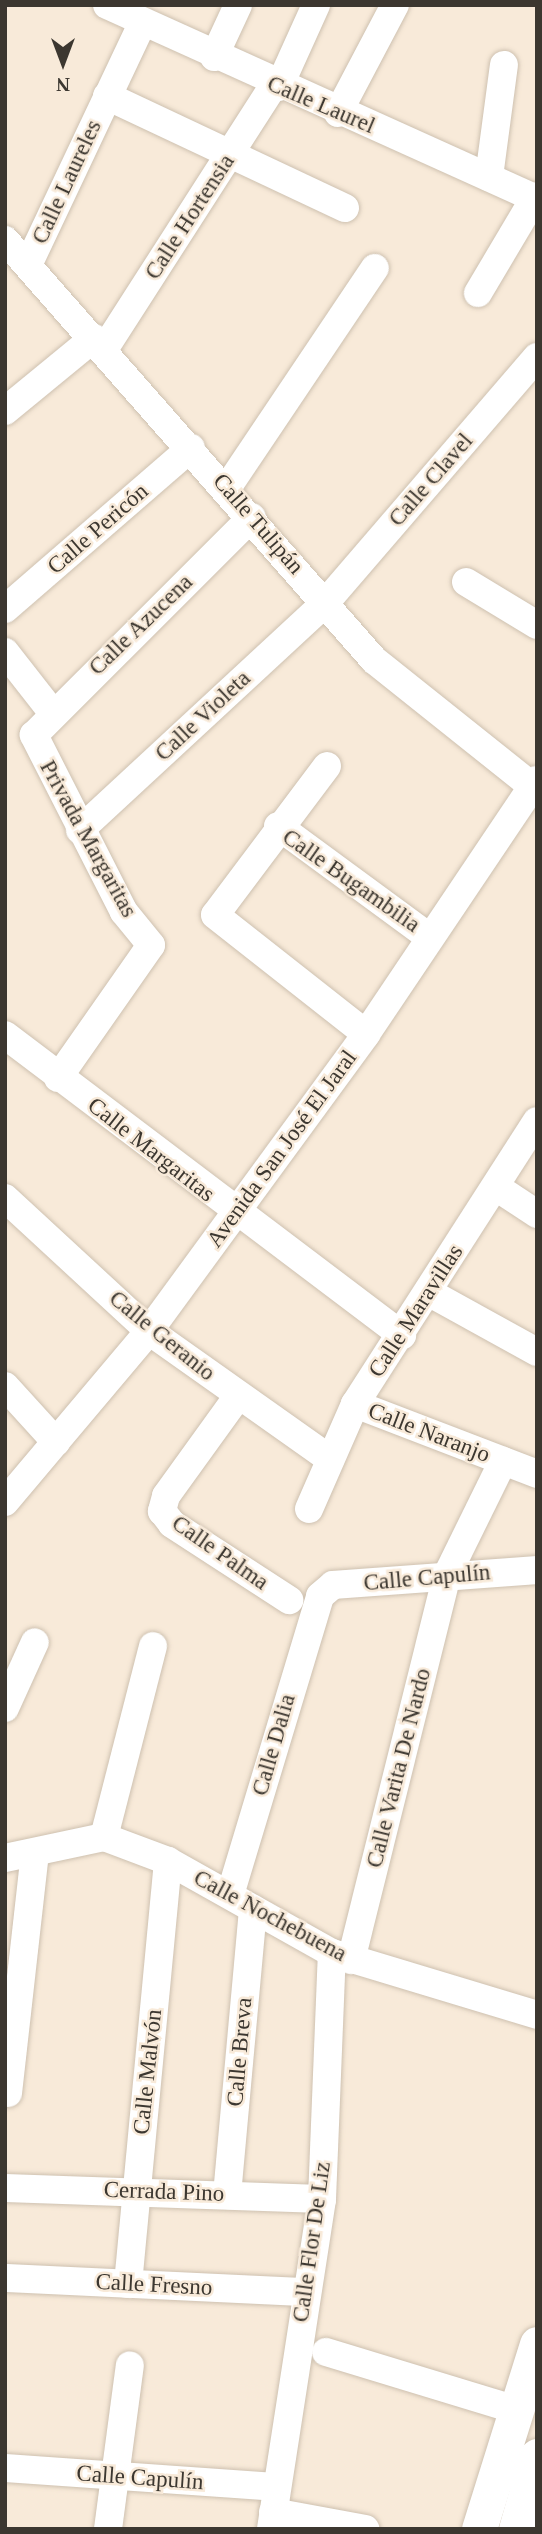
<!DOCTYPE html>
<meta charset="utf-8">
<style>
body{margin:0}
#map{position:relative;width:542px;height:2534px;overflow:hidden;background:#f8ead9;font-family:Georgia,serif}
div>[style]{position:absolute}
.roads{filter:drop-shadow(0 0 2px #cec1b0) drop-shadow(0 0 2px #cec1b0)}
.minor>*{height:28px;margin:-14px;padding:0 14px;transform-origin:14px;border-radius:14px;background:#fff}
.major>*{height:35px;margin:-17.5px;padding:0 17.5px;transform-origin:17.5px;border-radius:17.5px;background:#fff}
span{translate:-50% -50%;white-space:nowrap;text-align:center;line-height:1.15;-webkit-text-stroke:5px #f8ead9;paint-order:stroke}
.street-label{font-size:23px;color:#3c3730}
.frame{position:absolute;inset:0;border:7px solid #3c3730;pointer-events:none}
.north{position:absolute;left:28px;top:28px;width:70px;height:70px;-webkit-text-stroke:5px #f8ead9;paint-order:stroke;rotate:180deg;font-size:19px;font-weight:700;line-height:28px;text-align:center;color:#3c3730}
.north::after{content:'';display:block;margin:auto;width:24px;height:32px;background:#3c3730;clip-path:polygon(50% 0,100% 100%,50% 72%,0 100%)}
</style>
<div id="map">
<div class="roads">
<div class="minor">
<div style="left:107px;top:5px;width:472px;rotate:24.3deg"></div>
<div style="left:214px;top:57px;width:57px;rotate:-65.2deg"></div>
<div style="left:279px;top:87px;width:90px;rotate:-65.7deg"></div>
<div style="left:107px;top:96px;width:263px;rotate:25.2deg"></div>
<div style="left:338px;top:113px;width:122px;rotate:-62.2deg"></div>
<div style="left:489px;top:177px;width:113px;rotate:-82.4deg"></div>
<div style="left:5px;top:240px;width:559px;rotate:48.7deg"></div>
<div style="left:374px;top:660px;width:202px;rotate:38.6deg"></div>
<div style="left:28px;top:265px;width:267px;rotate:-64.7deg"></div>
<div style="left:478px;top:293px;width:112px;rotate:-59.3deg"></div>
<div style="left:105px;top:348px;width:313px;rotate:-57.3deg"></div>
<div style="left:5px;top:411px;width:115px;rotate:-39.4deg"></div>
<div style="left:227px;top:488px;width:265px;rotate:-56.1deg"></div>
<div style="left:466px;top:582px;width:83px;rotate:31.2deg"></div>
<div style="left:5px;top:609px;width:246px;rotate:-40.9deg"></div>
<div style="left:5px;top:652px;width:76px;rotate:51.9deg"></div>
<div style="left:327px;top:766px;width:186px;rotate:126.9deg"></div>
<div style="left:215px;top:915px;width:192px;rotate:38.2deg"></div>
<div style="left:278px;top:826px;width:187px;rotate:36.3deg"></div>
<div style="left:80px;top:830px;width:335px;rotate:-42.8deg"></div>
<div style="left:326px;top:602px;width:323px;rotate:-49.3deg"></div>
<div style="left:5px;top:1035px;width:498px;rotate:37.1deg"></div>
<div style="left:58px;top:1078px;width:162px;rotate:-55deg"></div>
<div style="left:151px;top:945px;width:43px;rotate:-129.3deg"></div>
<div style="left:124px;top:912px;width:199px;rotate:-117deg"></div>
<div style="left:34px;top:735px;width:308px;rotate:-45deg"></div>
<div style="left:496px;top:1187px;width:49px;rotate:33.4deg"></div>
<div style="left:5px;top:1198px;width:196px;rotate:42.7deg"></div>
<div style="left:149px;top:1331px;width:222px;rotate:35.3deg"></div>
<div style="left:430px;top:1293px;width:122px;rotate:28.9deg"></div>
<div style="left:5px;top:1386px;width:76px;rotate:47.7deg"></div>
<div style="left:238px;top:1396px;width:123px;rotate:125.8deg"></div>
<div style="left:166px;top:1496px;width:16px;rotate:105deg"></div>
<div style="left:162px;top:1511px;width:16px;rotate:52deg"></div>
<div style="left:172px;top:1524px;width:140px;rotate:33deg"></div>
<div style="left:355px;top:1404px;width:195px;rotate:21deg"></div>
<div style="left:5px;top:1502px;width:224px;rotate:-49.9deg"></div>
<div style="left:149px;top:1331px;width:368px;rotate:-53.8deg"></div>
<div style="left:366px;top:1034px;width:306px;rotate:-56.1deg"></div>
<div style="left:309px;top:1509px;width:115px;rotate:-66.3deg"></div>
<div style="left:355px;top:1404px;width:336px;rotate:-57.3deg"></div>
<div style="left:5px;top:1708px;width:72px;rotate:-65.6deg"></div>
<div style="left:104px;top:1837px;width:197px;rotate:-75.6deg"></div>
<div style="left:5px;top:1858px;width:101px;rotate:-12deg"></div>
<div style="left:104px;top:1837px;width:68px;rotate:20.6deg"></div>
<div style="left:168px;top:1861px;width:188px;rotate:29.3deg"></div>
<div style="left:332px;top:1953px;width:214px;rotate:16.8deg"></div>
<div style="left:230px;top:1895px;width:312px;rotate:-73.2deg"></div>
<div style="left:320px;top:1596px;width:17px;rotate:-40deg"></div>
<div style="left:333px;top:1585px;width:205px;rotate:-4.2deg"></div>
<div style="left:351px;top:1960px;width:397px;rotate:-76deg"></div>
<div style="left:447px;top:1575px;width:127px;rotate:-63.8deg"></div>
<div style="left:8px;top:2093px;width:241px;rotate:-83.6deg"></div>
<div style="left:5px;top:2188px;width:317px;rotate:2deg"></div>
<div style="left:227px;top:2195px;width:287px;rotate:-84.8deg"></div>
<div style="left:5px;top:2278px;width:299px;rotate:2.7deg"></div>
<div style="left:128px;top:2284px;width:425px;rotate:-84.6deg"></div>
<div style="left:326px;top:2352px;width:196px;rotate:16.9deg"></div>
<div style="left:5px;top:2468px;width:271px;rotate:4deg"></div>
<div style="left:273px;top:2512px;width:94px;rotate:10.5deg"></div>
<div style="left:108px;top:2529px;width:165px;rotate:-82.4deg"></div>
<div style="left:271px;top:2529px;width:334px;rotate:-81.2deg"></div>
<div style="left:322px;top:2199px;width:246px;rotate:-87.7deg"></div>
</div>
<div class="major">
<div style="left:479px;top:2529px;width:194px;rotate:-72.6deg"></div>
<div style="left:516px;top:2529px;width:76px;rotate:-74deg"></div>
</div>
</div>
<div class="street-label">
<span style="left:321px;top:105px;rotate:23deg">Calle Laurel</span>
<span style="left:67px;top:182px;rotate:-65deg">Calle Laureles</span>
<span style="left:190px;top:217px;rotate:-57deg">Calle Hortensia</span>
<span style="left:431px;top:480px;rotate:-49deg">Calle Clavel</span>
<span style="left:258px;top:524px;rotate:49deg">Calle Tulipán</span>
<span style="left:98px;top:529px;rotate:-41deg">Calle Pericón</span>
<span style="left:141px;top:625px;rotate:-44deg">Calle Azucena</span>
<span style="left:203px;top:716px;rotate:-43deg">Calle Violeta</span>
<span style="left:88px;top:839px;rotate:61deg">Privada Margaritas</span>
<span style="left:351px;top:881px;rotate:35deg">Calle Bugambilia</span>
<span style="left:282px;top:1149px;rotate:-54deg">Avenida San José El Jaral</span>
<span style="left:151px;top:1150px;rotate:38deg">Calle Margaritas</span>
<span style="left:416px;top:1311px;rotate:-57deg">Calle Maravillas</span>
<span style="left:162px;top:1336px;rotate:39deg">Calle Geranio</span>
<span style="left:429px;top:1433px;rotate:21deg">Calle Naranjo</span>
<span style="left:220px;top:1553px;rotate:35deg">Calle Palma</span>
<span style="left:427px;top:1578px;rotate:-5deg">Calle Capulín</span>
<span style="left:274px;top:1745px;rotate:-74deg">Calle Dalia</span>
<span style="left:399px;top:1768px;rotate:-76deg">Calle Varita De Nardo</span>
<span style="left:270px;top:1916px;rotate:28deg">Calle Nochebuena</span>
<span style="left:240px;top:2052px;rotate:-85deg">Calle Breva</span>
<span style="left:148px;top:2072px;rotate:-84deg">Calle Malvón</span>
<span style="left:164px;top:2192px;rotate:2deg">Cerrada Pino</span>
<span style="left:312px;top:2242px;rotate:-82deg">Calle Flor De Liz</span>
<span style="left:154px;top:2285px;rotate:3deg">Calle Fresno</span>
<span style="left:140px;top:2478px;rotate:4deg">Calle Capulín</span>
</div>
<div class="frame"></div>
<div class="north">N</div>
</div>
